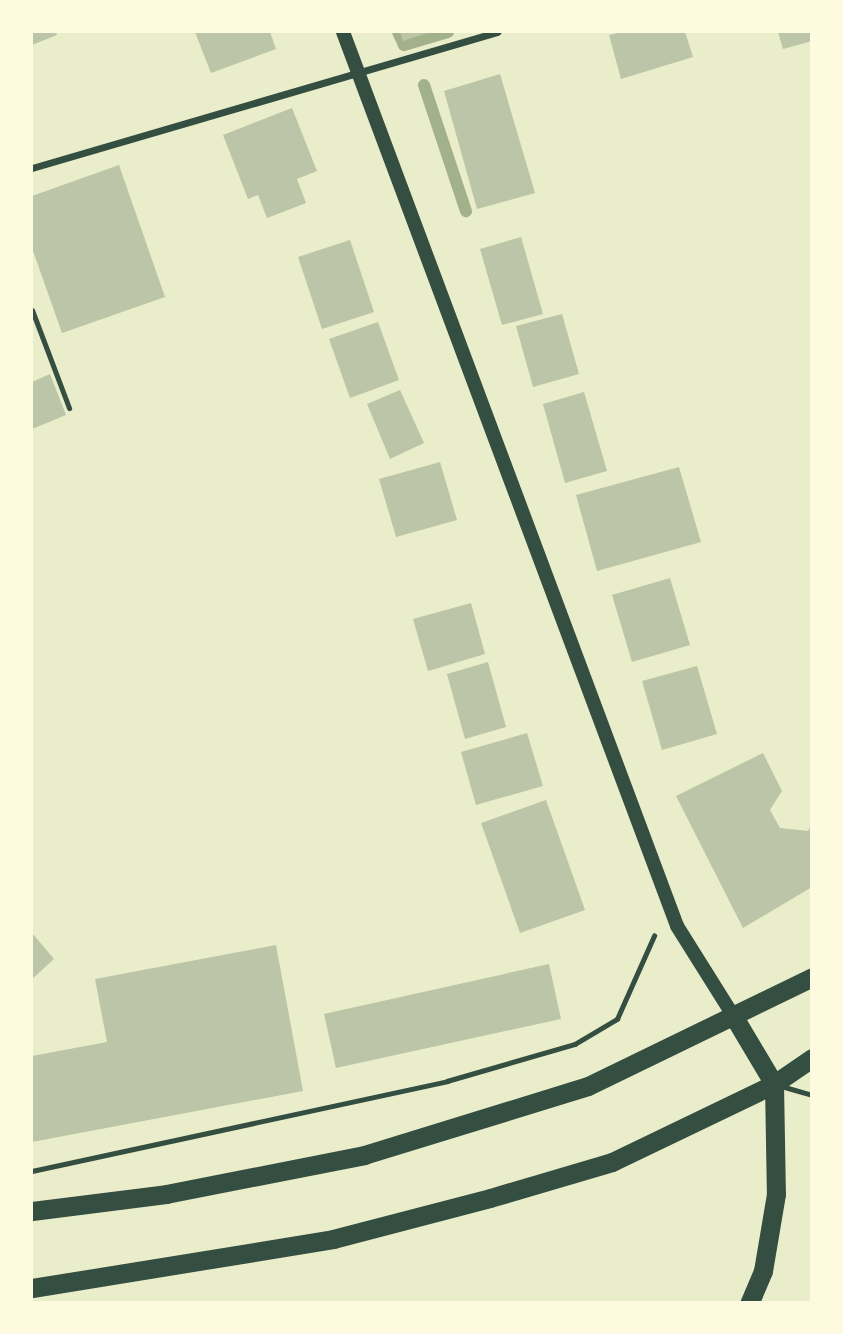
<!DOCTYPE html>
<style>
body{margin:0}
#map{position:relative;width:843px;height:1334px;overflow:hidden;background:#e9edc9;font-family:Roboto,sans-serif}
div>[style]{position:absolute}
.stream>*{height:12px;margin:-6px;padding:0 6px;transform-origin:6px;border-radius:6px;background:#a3b18a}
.building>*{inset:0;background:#bcc5a7}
.path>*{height:4.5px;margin:-2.25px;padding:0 2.25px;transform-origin:2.25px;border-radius:2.25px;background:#344e41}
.service>*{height:5px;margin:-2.5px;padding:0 2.5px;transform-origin:2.5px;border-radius:2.5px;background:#344e41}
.minor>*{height:7px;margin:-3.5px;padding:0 3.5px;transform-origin:3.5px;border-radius:3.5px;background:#344e41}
.secondary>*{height:14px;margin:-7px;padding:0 7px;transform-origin:7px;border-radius:7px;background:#344e41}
.trunk>*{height:19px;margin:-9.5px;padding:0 9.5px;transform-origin:9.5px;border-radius:9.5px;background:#344e41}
span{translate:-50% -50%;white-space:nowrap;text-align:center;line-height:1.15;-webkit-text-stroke:5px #fefae0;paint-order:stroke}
.frame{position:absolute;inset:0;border:33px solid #fefae0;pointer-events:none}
</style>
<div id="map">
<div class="stream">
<div style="left:398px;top:32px;width:14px;rotate:65deg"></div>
<div style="left:404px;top:45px;width:46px;rotate:-16.5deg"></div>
<div style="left:424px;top:85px;width:133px;rotate:71.6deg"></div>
</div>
<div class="building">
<div style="clip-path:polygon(32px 32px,56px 32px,57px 35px,32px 45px)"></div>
<div style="clip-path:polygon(195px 32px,270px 32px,276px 49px,211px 73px)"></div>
<div style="clip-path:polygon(400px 32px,430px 32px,403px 41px)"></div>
<div style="clip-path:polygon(622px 32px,685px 32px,693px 57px,621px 79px,609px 35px)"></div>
<div style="clip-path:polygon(778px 32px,812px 32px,812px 41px,783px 49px)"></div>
<div style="clip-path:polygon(500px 74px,535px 193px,477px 209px,444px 91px)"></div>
<div style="clip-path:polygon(292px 108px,317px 171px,297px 179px,306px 203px,267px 218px,258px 195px,248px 199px,223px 135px)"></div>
<div style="clip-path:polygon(119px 165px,165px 297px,62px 333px,32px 248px,32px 196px)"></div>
<div style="clip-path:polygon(521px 237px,543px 314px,502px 325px,480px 249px)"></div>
<div style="clip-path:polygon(350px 240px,374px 312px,322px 329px,298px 257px)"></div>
<div style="clip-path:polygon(562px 314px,579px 374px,533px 387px,516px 326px)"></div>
<div style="clip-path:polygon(378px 322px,399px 380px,350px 398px,329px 339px)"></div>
<div style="clip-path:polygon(50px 374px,66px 415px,32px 429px,32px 382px)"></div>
<div style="clip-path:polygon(400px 390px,424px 443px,390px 459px,367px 404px)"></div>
<div style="clip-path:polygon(584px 392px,607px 471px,565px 483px,543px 404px)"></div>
<div style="clip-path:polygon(440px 462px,457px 520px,396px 537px,379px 479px)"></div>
<div style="clip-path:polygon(679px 467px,701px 542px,597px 571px,576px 495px)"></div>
<div style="clip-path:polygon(670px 578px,690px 645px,632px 662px,612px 595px)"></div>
<div style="clip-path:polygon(471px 603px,485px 654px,428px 671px,413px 619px)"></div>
<div style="clip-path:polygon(488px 662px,506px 727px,465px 739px,447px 674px)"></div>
<div style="clip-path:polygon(697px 666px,717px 734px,662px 750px,642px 681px)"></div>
<div style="clip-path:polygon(527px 733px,543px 786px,476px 805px,461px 752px)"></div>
<div style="clip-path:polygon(763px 753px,782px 791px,770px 810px,780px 828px,808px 831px,812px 824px,812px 887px,743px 928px,676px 796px)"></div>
<div style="clip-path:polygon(546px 800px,585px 910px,520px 933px,481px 823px)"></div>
<div style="clip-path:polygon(32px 933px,54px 959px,32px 979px)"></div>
<div style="clip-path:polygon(276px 945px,303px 1091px,32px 1142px,32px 1056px,107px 1042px,95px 979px)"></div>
<div style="clip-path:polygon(549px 964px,561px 1019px,336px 1068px,324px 1014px)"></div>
</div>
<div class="path">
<div style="left:32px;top:1171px;width:425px;rotate:-12.2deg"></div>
<div style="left:447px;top:1081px;width:133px;rotate:-16.1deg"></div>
<div style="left:575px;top:1044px;width:49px;rotate:-30.8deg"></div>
<div style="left:617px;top:1019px;width:91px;rotate:-66deg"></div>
</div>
<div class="service">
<div style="left:32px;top:310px;width:105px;rotate:69.3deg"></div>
<div style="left:781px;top:1086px;width:32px;rotate:16deg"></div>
</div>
<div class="minor">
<div style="left:32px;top:168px;width:485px;rotate:-16.3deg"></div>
</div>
<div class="secondary">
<div style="left:343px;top:32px;width:954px;rotate:69.51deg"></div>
<div style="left:677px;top:926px;width:107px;rotate:57.9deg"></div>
</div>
<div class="trunk">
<div style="left:734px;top:1017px;width:78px;rotate:59.2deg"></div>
<div style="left:774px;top:1084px;width:110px;rotate:89deg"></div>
<div style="left:776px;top:1194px;width:78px;rotate:99.6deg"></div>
<div style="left:763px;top:1271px;width:34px;rotate:113deg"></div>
<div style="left:32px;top:1211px;width:135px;rotate:-7.2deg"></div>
<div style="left:166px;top:1194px;width:202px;rotate:-11.1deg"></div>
<div style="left:364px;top:1155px;width:234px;rotate:-17.1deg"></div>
<div style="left:588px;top:1086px;width:249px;rotate:-25.9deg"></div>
<div style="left:32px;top:1288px;width:305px;rotate:-9.2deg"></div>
<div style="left:333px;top:1239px;width:162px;rotate:-14.6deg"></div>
<div style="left:490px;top:1198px;width:127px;rotate:-16.4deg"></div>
<div style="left:612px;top:1162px;width:180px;rotate:-25.7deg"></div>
<div style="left:774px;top:1084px;width:46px;rotate:-34.4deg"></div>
</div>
<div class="frame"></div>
</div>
